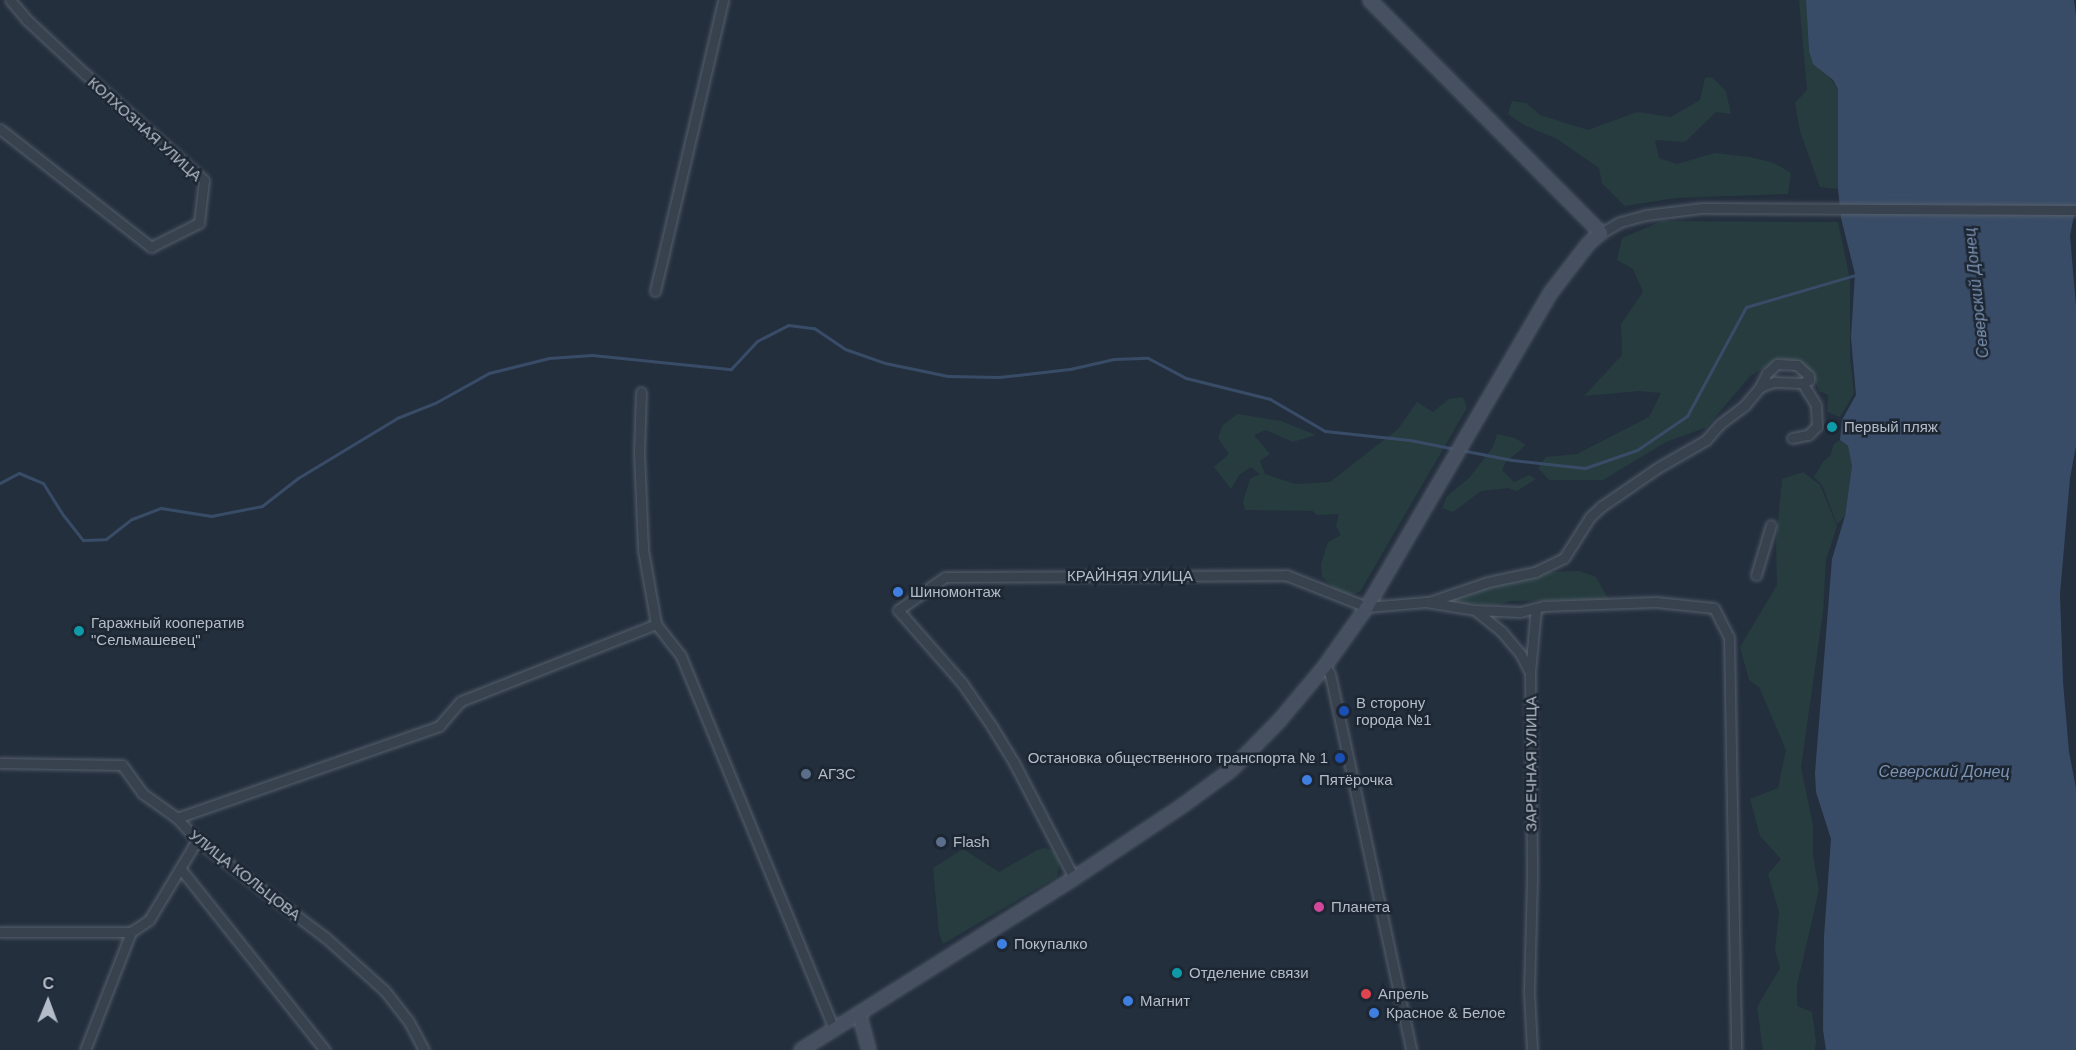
<!DOCTYPE html>
<meta charset="utf-8">
<style>
body{margin:0}
#map{position:relative;width:2076px;height:1050px;overflow:hidden;background:#242f3e;font-family:Helvetica,sans-serif}
div>[style]{position:absolute}
.green>*{inset:0;background:#263c3f}
.water>*{inset:0;background:#394c67}
.stream>*{height:3px;margin:-1.5px;padding:0 1.5px;transform-origin:1.5px;border-radius:1.5px;background:#394c67}
.roads{filter:drop-shadow(0 0 2px #565f6c) drop-shadow(0 0 2px #565f6c)}
.street>*{height:9px;margin:-4.5px;padding:0 4.5px;transform-origin:4.5px;border-radius:4.5px;background:#38414e}
.secondary>*{height:12px;margin:-6px;padding:0 6px;transform-origin:6px;border-radius:6px;background:#465061}
.dots>*{width:16px;height:16px;translate:-50% -50%;box-sizing:border-box;border:3px solid #1d2633;border-radius:50%}
span{translate:-50% -50%;white-space:nowrap;text-align:center;line-height:1.15;-webkit-text-stroke:5px #1d2633;paint-order:stroke}
.street-label{font-size:15px;color:#b4bcc9}
.poi-label{font-size:15px;color:#b4bcc9}
.left{translate:0 -50%;text-align:left}
.right{translate:-100% -50%;text-align:right}
.water-label{font-size:16px;color:#7c92b1;font-style:italic}
.north{position:absolute;left:18px;top:972px;width:60px;height:60px;-webkit-text-stroke:4px #1d2633;paint-order:stroke;rotate:1deg;font-size:16px;font-weight:700;line-height:24px;text-align:center;color:#b4bcc9}
.north::after{content:'';display:block;margin:auto;width:21px;height:27px;background:#b4bcc9;clip-path:polygon(50% 0,100% 100%,50% 72%,0 100%)}
</style>
<div id="map">
<div class="green">
<div style="clip-path:polygon(1799px 0,1806px 0,1809px 51px,1838px 89px,1838px 189px,1820px 187px,1800px 131px,1795px 103px,1807px 90px)"></div>
<div style="clip-path:polygon(1712px 77px,1726px 91px,1731px 114px,1716px 112px,1685px 142px,1655px 140px,1659px 158px,1677px 164px,1715px 153px,1750px 157px,1774px 163px,1791px 173px,1788px 194px,1676px 198px,1625px 206px,1602px 183px,1599px 168px,1557px 139px,1524px 125px,1508px 114px,1512px 101px,1526px 103px,1540px 115px,1588px 130px,1637px 112px,1671px 117px,1700px 100px,1705px 78px)"></div>
<div style="clip-path:polygon(1662px 221px,1838px 222px,1850px 280px,1850px 358px,1854px 393px,1840px 417px,1827px 412px,1828px 395px,1819px 391px,1812px 372px,1780px 358px,1750px 376px,1707px 427px,1666px 442px,1603px 480px,1549px 480px,1538px 468px,1546px 457px,1577px 454px,1649px 417px,1661px 393px,1639px 391px,1584px 396px,1622px 355px,1621px 324px,1643px 292px,1633px 269px,1617px 260px,1622px 238px)"></div>
<div style="clip-path:polygon(1463px 397px,1467px 408px,1360px 592px,1349px 595px,1335px 589px,1322px 577px,1321px 564px,1328px 542px,1341px 535px,1336px 526px,1339px 514px,1317px 515px,1313px 511px,1245px 510px,1243px 502px,1250px 479px,1260px 474px,1251px 467px,1239px 475px,1231px 489px,1214px 467px,1229px 454px,1218px 438px,1222px 426px,1237px 414px,1281px 421px,1316px 435px,1293px 442px,1266px 430px,1254px 435px,1270px 454px,1260px 461px,1265px 474px,1295px 484px,1330px 482px,1398px 429px,1417px 402px,1433px 412px,1449px 399px)"></div>
<div style="clip-path:polygon(1497px 434px,1515px 438px,1526px 445px,1506px 462px,1502px 470px,1514px 482px,1529px 475px,1536px 479px,1517px 491px,1508px 488px,1481px 491px,1453px 512px,1442px 508px,1447px 496px,1469px 478px,1493px 447px)"></div>
<div style="clip-path:polygon(1840px 440px,1848px 446px,1852px 466px,1845px 516px,1837px 524px,1822px 485px,1814px 477px,1823px 462px,1830px 456px,1834px 444px)"></div>
<div style="clip-path:polygon(1803px 472px,1820px 485px,1837px 526px,1826px 560px,1823px 612px,1801px 767px,1813px 826px,1813px 855px,1819px 890px,1797px 985px,1797px 1006px,1812px 1012px,1816px 1041px,1815px 1050px,1763px 1050px,1757px 1007px,1780px 968px,1775px 950px,1779px 912px,1768px 874px,1781px 859px,1760px 836px,1750px 799px,1778px 788px,1786px 750px,1759px 687px,1749px 680px,1740px 647px,1777px 585px,1776px 543px,1782px 479px)"></div>
<div style="clip-path:polygon(1579px 571px,1596px 577px,1609px 600px,1510px 601px,1499px 605px,1462px 603px,1451px 599px,1487px 585px,1543px 572px)"></div>
<div style="clip-path:polygon(1045px 848px,1054px 851px,1060px 862px,1057px 877px,943px 944px,939px 933px,933px 868px,963px 849px,999px 872px,1037px 850px)"></div>
</div>
<div class="water">
<div style="clip-path:polygon(1806px 0,2074px 0,2076px 16px,2076px 205px,2070px 236px,2076px 306px,2076px 446px,2070px 478px,2060px 594px,2063px 682px,2069px 752px,2076px 788px,2076px 1050px,1826px 1050px,1823px 1030px,1824px 937px,1831px 839px,1816px 792px,1815px 773px,1832px 559px,1845px 516px,1852px 466px,1848px 446px,1840px 440px,1842px 420px,1856px 395px,1851px 337px,1855px 274px,1841px 218px,1838px 189px,1838px 89px,1833px 80px,1813px 64px,1809px 51px)"></div>
</div>
<div class="stream">
<div style="left:1461px;top:450px;width:52px;rotate:11.1deg"></div>
<div style="left:1512px;top:460px;width:73px;rotate:6.3deg"></div>
<div style="left:1585px;top:468px;width:55px;rotate:-19.1deg"></div>
<div style="left:1637px;top:450px;width:60px;rotate:-34.2deg"></div>
<div style="left:1687px;top:416px;width:124px;rotate:-61.6deg"></div>
<div style="left:1746px;top:307px;width:118px;rotate:-16.3deg"></div>
<div style="left:0;top:483px;width:21px;rotate:-28deg"></div>
<div style="left:19px;top:473px;width:26px;rotate:23deg"></div>
<div style="left:43px;top:483px;width:39px;rotate:58deg"></div>
<div style="left:64px;top:516px;width:31px;rotate:52deg"></div>
<div style="left:83px;top:540px;width:23px;rotate:-2deg"></div>
<div style="left:106px;top:539px;width:33px;rotate:-38deg"></div>
<div style="left:132px;top:519px;width:31px;rotate:-21deg"></div>
<div style="left:161px;top:508px;width:51px;rotate:9.1deg"></div>
<div style="left:211px;top:516px;width:52px;rotate:-11.1deg"></div>
<div style="left:262px;top:506px;width:46px;rotate:-37.9deg"></div>
<div style="left:298px;top:478px;width:116px;rotate:-31.2deg"></div>
<div style="left:397px;top:418px;width:41px;rotate:-21.5deg"></div>
<div style="left:435px;top:403px;width:62px;rotate:-29.1deg"></div>
<div style="left:489px;top:373px;width:62px;rotate:-14deg"></div>
<div style="left:549px;top:358px;width:43px;rotate:-4deg"></div>
<div style="left:592px;top:355px;width:140px;rotate:5.8deg"></div>
<div style="left:731px;top:369px;width:38px;rotate:-47deg"></div>
<div style="left:757px;top:341px;width:35px;rotate:-27deg"></div>
<div style="left:788px;top:325px;width:26px;rotate:7deg"></div>
<div style="left:814px;top:328px;width:37px;rotate:34deg"></div>
<div style="left:845px;top:349px;width:42px;rotate:19.3deg"></div>
<div style="left:885px;top:363px;width:64px;rotate:11.7deg"></div>
<div style="left:948px;top:376px;width:51px;rotate:1.1deg"></div>
<div style="left:999px;top:377px;width:71px;rotate:-6.4deg"></div>
<div style="left:1070px;top:369px;width:45px;rotate:-12.8deg"></div>
<div style="left:1114px;top:359px;width:34px;rotate:-2deg"></div>
<div style="left:1148px;top:358px;width:43px;rotate:27.8deg"></div>
<div style="left:1186px;top:378px;width:87px;rotate:14deg"></div>
<div style="left:1270px;top:399px;width:64px;rotate:30.2deg"></div>
<div style="left:1325px;top:431px;width:85px;rotate:6deg"></div>
<div style="left:1410px;top:440px;width:46px;rotate:11.3deg"></div>
</div>
<div class="roads">
<div class="street">
<div style="left:0;top:129px;width:192px;rotate:38deg"></div>
<div style="left:151px;top:247px;width:54px;rotate:-26.6deg"></div>
<div style="left:199px;top:223px;width:43px;rotate:-83.4deg"></div>
<div style="left:204px;top:180px;width:159px;rotate:-138.3deg"></div>
<div style="left:85px;top:74px;width:79px;rotate:-137deg"></div>
<div style="left:27px;top:20px;width:26px;rotate:-130deg"></div>
<div style="left:1601px;top:233px;width:22px;rotate:-30deg"></div>
<div style="left:1620px;top:222px;width:27px;rotate:-15deg"></div>
<div style="left:1646px;top:215px;width:56px;rotate:-7.1deg"></div>
<div style="left:1702px;top:208px;width:374px;rotate:0.3deg"></div>
<div style="left:655px;top:291px;width:299px;rotate:-76.8deg"></div>
<div style="left:641px;top:392px;width:61px;rotate:91.9deg"></div>
<div style="left:639px;top:453px;width:97px;rotate:87.6deg"></div>
<div style="left:643px;top:550px;width:75px;rotate:80deg"></div>
<div style="left:656px;top:624px;width:41px;rotate:52deg"></div>
<div style="left:681px;top:656px;width:403px;rotate:67.7deg"></div>
<div style="left:1792px;top:438px;width:16px;rotate:-11deg"></div>
<div style="left:1808px;top:435px;width:13px;rotate:-45deg"></div>
<div style="left:1817px;top:426px;width:21px;rotate:-93deg"></div>
<div style="left:1816px;top:405px;width:26px;rotate:-122deg"></div>
<div style="left:1756px;top:575px;width:52px;rotate:-73.3deg"></div>
<div style="left:1429px;top:602px;width:62px;rotate:-18.7deg"></div>
<div style="left:1488px;top:582px;width:48px;rotate:-12deg"></div>
<div style="left:1535px;top:572px;width:32px;rotate:-26deg"></div>
<div style="left:1564px;top:558px;width:49px;rotate:-57.6deg"></div>
<div style="left:1590px;top:517px;width:16px;rotate:-43deg"></div>
<div style="left:1602px;top:506px;width:69px;rotate:-34.4deg"></div>
<div style="left:1659px;top:467px;width:54px;rotate:-29.9deg"></div>
<div style="left:1706px;top:440px;width:21px;rotate:-49deg"></div>
<div style="left:1720px;top:424px;width:31px;rotate:-37deg"></div>
<div style="left:1745px;top:405px;width:23px;rotate:-50deg"></div>
<div style="left:1760px;top:387px;width:15px;rotate:-20deg"></div>
<div style="left:1774px;top:382px;width:28px;rotate:2deg"></div>
<div style="left:1802px;top:383px;width:8px;rotate:-23deg"></div>
<div style="left:1809px;top:380px;width:4px;rotate:-90deg"></div>
<div style="left:1809px;top:376px;width:16px;rotate:-137deg"></div>
<div style="left:1797px;top:365px;width:20px;rotate:-177deg"></div>
<div style="left:1777px;top:364px;width:13px;rotate:138deg"></div>
<div style="left:1767px;top:373px;width:16px;rotate:117deg"></div>
<div style="left:1476px;top:610px;width:44px;rotate:2.6deg"></div>
<div style="left:1520px;top:612px;width:25px;rotate:-14deg"></div>
<div style="left:1544px;top:606px;width:112px;rotate:-2deg"></div>
<div style="left:1656px;top:602px;width:58px;rotate:5.9deg"></div>
<div style="left:1714px;top:608px;width:33px;rotate:63deg"></div>
<div style="left:1729px;top:637px;width:413px;rotate:89deg"></div>
<div style="left:1325px;top:666px;width:9px;rotate:58deg"></div>
<div style="left:1330px;top:674px;width:385px;rotate:77.8deg"></div>
<div style="left:1530px;top:672px;width:64px;rotate:-84.6deg"></div>
<div style="left:0;top:763px;width:122px;rotate:0.9deg"></div>
<div style="left:122px;top:765px;width:34px;rotate:54deg"></div>
<div style="left:142px;top:793px;width:43px;rotate:35.5deg"></div>
<div style="left:177px;top:818px;width:30px;rotate:48deg"></div>
<div style="left:197px;top:840px;width:161px;rotate:37.2deg"></div>
<div style="left:325px;top:937px;width:81px;rotate:42deg"></div>
<div style="left:385px;top:991px;width:37px;rotate:52deg"></div>
<div style="left:408px;top:1020px;width:34px;rotate:62deg"></div>
<div style="left:177px;top:818px;width:278px;rotate:-19.3deg"></div>
<div style="left:439px;top:726px;width:33px;rotate:-49deg"></div>
<div style="left:461px;top:701px;width:210px;rotate:-21.5deg"></div>
<div style="left:180px;top:868px;width:233px;rotate:51.5deg"></div>
<div style="left:1074px;top:878px;width:132px;rotate:-117.5deg"></div>
<div style="left:1013px;top:761px;width:42px;rotate:-121.4deg"></div>
<div style="left:991px;top:725px;width:51px;rotate:-124.6deg"></div>
<div style="left:962px;top:683px;width:97px;rotate:-131.2deg"></div>
<div style="left:898px;top:610px;width:57px;rotate:-35.1deg"></div>
<div style="left:945px;top:577px;width:341px;rotate:-0.3deg"></div>
<div style="left:1286px;top:575px;width:87px;rotate:21.6deg"></div>
<div style="left:1367px;top:607px;width:59px;rotate:-4.8deg"></div>
<div style="left:1426px;top:602px;width:50px;rotate:9.3deg"></div>
<div style="left:1475px;top:610px;width:35px;rotate:39deg"></div>
<div style="left:1502px;top:632px;width:30px;rotate:50deg"></div>
<div style="left:1521px;top:655px;width:20px;rotate:63deg"></div>
<div style="left:1530px;top:673px;width:205px;rotate:89.4deg"></div>
<div style="left:1532px;top:878px;width:114px;rotate:91.5deg"></div>
<div style="left:1529px;top:992px;width:58px;rotate:87deg"></div>
<div style="left:0;top:932px;width:131px"></div>
<div style="left:131px;top:932px;width:22px;rotate:-34deg"></div>
<div style="left:149px;top:920px;width:93px;rotate:-59deg"></div>
<div style="left:85px;top:1050px;width:127px;rotate:-68.7deg"></div>
</div>
<div class="secondary">
<div style="left:859px;top:1013px;width:38px;rotate:75deg"></div>
<div style="left:801px;top:1050px;width:323px;rotate:-32.2deg"></div>
<div style="left:1074px;top:878px;width:130px;rotate:-33.7deg"></div>
<div style="left:1182px;top:806px;width:61px;rotate:-36.3deg"></div>
<div style="left:1231px;top:770px;width:70px;rotate:-45.6deg"></div>
<div style="left:1280px;top:720px;width:70px;rotate:-50.2deg"></div>
<div style="left:1325px;top:666px;width:72px;rotate:-54.6deg"></div>
<div style="left:1367px;top:607px;width:366px;rotate:-59.7deg"></div>
<div style="left:1552px;top:291px;width:61px;rotate:-52.4deg"></div>
<div style="left:1589px;top:243px;width:16px;rotate:-40deg"></div>
<div style="left:1601px;top:233px;width:328px;rotate:-134.8deg"></div>
</div>
</div>
<div class="dots">
<div style="left:1832px;top:427px;background:#0f9aa8"></div>
<div style="left:898px;top:592px;background:#3f7fe0"></div>
<div style="left:79px;top:631px;background:#0f9aa8"></div>
<div style="left:1344px;top:711px;background:#1a4fb4"></div>
<div style="left:1340px;top:758px;background:#1a4fb4"></div>
<div style="left:806px;top:774px;background:#5c6f8a"></div>
<div style="left:1307px;top:780px;background:#3f7fe0"></div>
<div style="left:941px;top:842px;background:#5c6f8a"></div>
<div style="left:1319px;top:907px;background:#d1479c"></div>
<div style="left:1002px;top:944px;background:#3f7fe0"></div>
<div style="left:1177px;top:973px;background:#0f9aa8"></div>
<div style="left:1366px;top:994px;background:#e0444e"></div>
<div style="left:1128px;top:1001px;background:#3f7fe0"></div>
<div style="left:1374px;top:1013px;background:#3f7fe0"></div>
</div>
<div class="street-label">
<span style="left:145px;top:129px;rotate:42deg">КОЛХОЗНАЯ УЛИЦА</span>
<span style="left:1130px;top:576px">КРАЙНЯЯ УЛИЦА</span>
<span style="left:1531px;top:764px;rotate:-90deg">ЗАРЕЧНАЯ УЛИЦА</span>
<span style="left:245px;top:875px;rotate:38deg">УЛИЦА КОЛЬЦОВА</span>
</div>
<div class="poi-label">
<span class="left" style="left:1844px;top:427px">Первый пляж</span>
<span class="left" style="left:910px;top:592px">Шиномонтаж</span>
<span class="left" style="left:91px;top:631px">Гаражный кооператив<br>"Сельмашевец"</span>
<span class="left" style="left:1356px;top:711px">В сторону<br>города №1</span>
<span class="right" style="left:1328px;top:758px">Остановка общественного транспорта № 1</span>
<span class="left" style="left:818px;top:774px">АГЗС</span>
<span class="left" style="left:1319px;top:780px">Пятёрочка</span>
<span class="left" style="left:953px;top:842px">Flash</span>
<span class="left" style="left:1331px;top:907px">Планета</span>
<span class="left" style="left:1014px;top:944px">Покупалко</span>
<span class="left" style="left:1189px;top:973px">Отделение связи</span>
<span class="left" style="left:1378px;top:994px">Апрель</span>
<span class="left" style="left:1140px;top:1001px">Магнит</span>
<span class="left" style="left:1386px;top:1013px">Красное &amp; Белое</span>
</div>
<div class="water-label">
<span style="left:1977px;top:293px;rotate:-96deg">Северский Донец</span>
<span style="left:1944px;top:772px">Северский Донец</span>
</div>
<div class="north">С</div>
</div>
